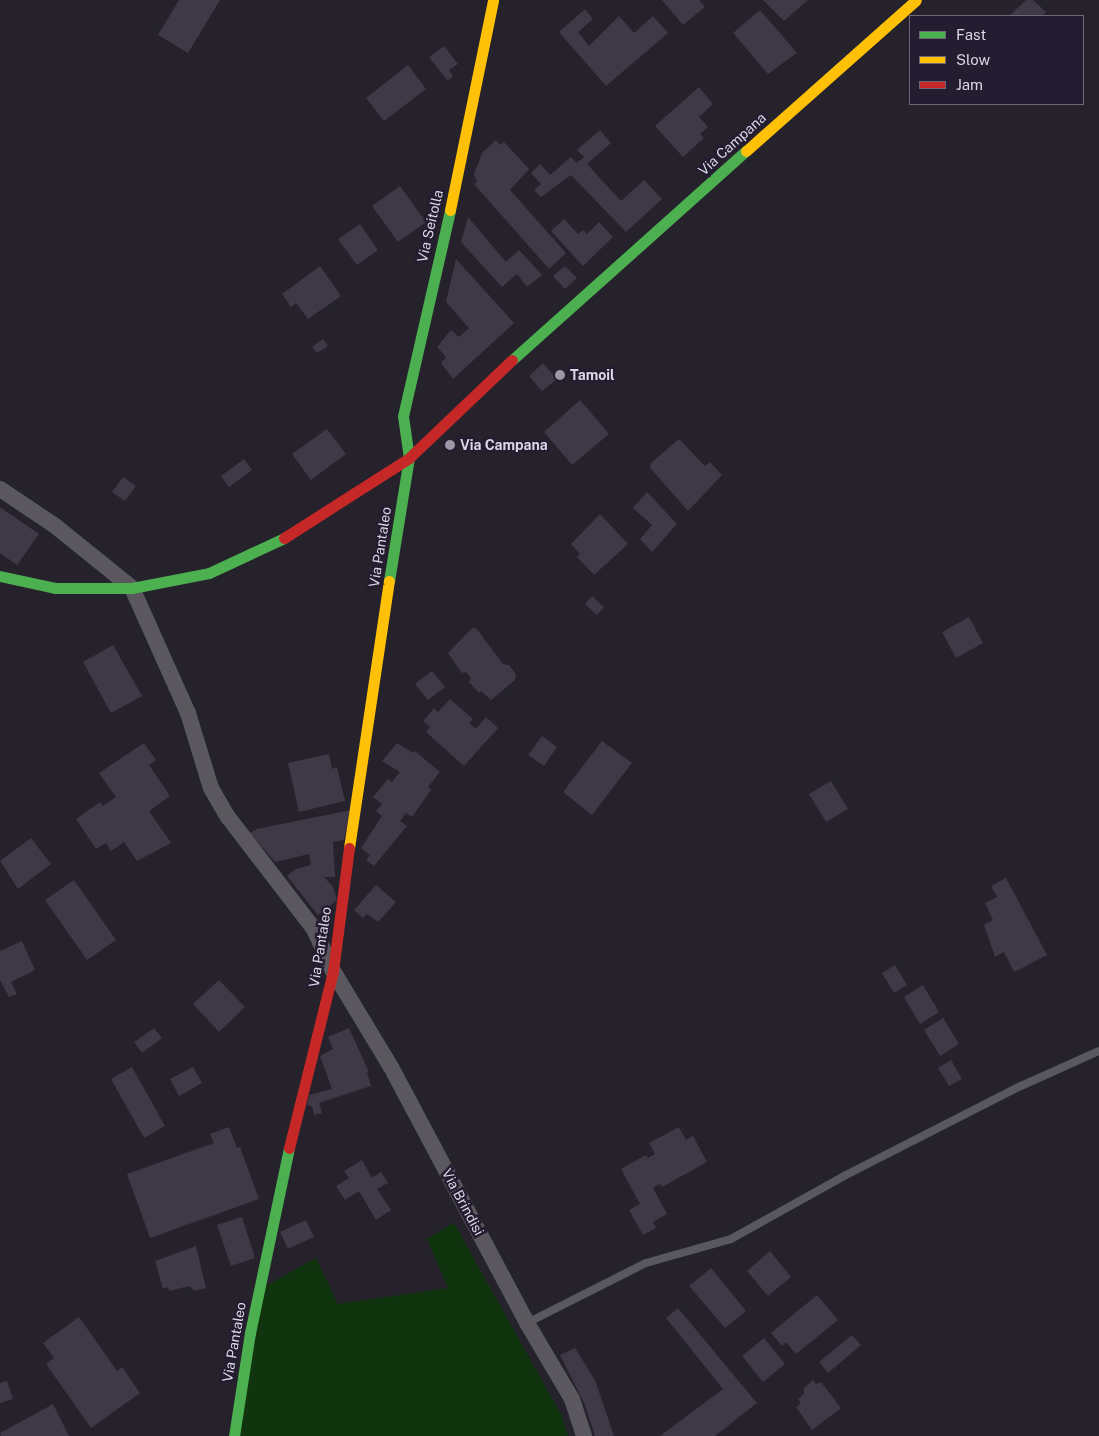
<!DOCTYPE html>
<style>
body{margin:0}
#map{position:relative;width:1099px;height:1436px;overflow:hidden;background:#25222c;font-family:"Public Sans",sans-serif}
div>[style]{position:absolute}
.green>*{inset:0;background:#0f340e}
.building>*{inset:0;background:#3e3847}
.lane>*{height:8px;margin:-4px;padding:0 4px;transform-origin:4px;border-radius:4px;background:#5a585e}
.street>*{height:16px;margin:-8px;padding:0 8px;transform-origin:8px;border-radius:8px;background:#5a585e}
.fast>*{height:11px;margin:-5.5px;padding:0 5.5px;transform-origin:5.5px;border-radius:5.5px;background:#4caf50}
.slow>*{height:11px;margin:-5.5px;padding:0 5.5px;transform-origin:5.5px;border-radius:5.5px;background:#ffc107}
.jam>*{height:11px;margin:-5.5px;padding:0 5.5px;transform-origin:5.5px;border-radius:5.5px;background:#c62828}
.dots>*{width:14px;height:14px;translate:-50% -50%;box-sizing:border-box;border:2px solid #241d31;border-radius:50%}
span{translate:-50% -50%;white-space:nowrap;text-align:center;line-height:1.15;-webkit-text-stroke:5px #241d31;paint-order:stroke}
.street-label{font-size:14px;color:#dad6e4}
.poi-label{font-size:14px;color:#dad6e4;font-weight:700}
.left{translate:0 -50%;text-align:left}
.legend{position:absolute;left:909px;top:15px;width:175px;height:90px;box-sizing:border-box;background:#241d31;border:1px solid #6d6779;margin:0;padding:6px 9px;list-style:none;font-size:15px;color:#dad6e4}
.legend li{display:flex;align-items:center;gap:10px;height:25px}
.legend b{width:25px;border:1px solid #6d6779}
</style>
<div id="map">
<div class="green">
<div style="clip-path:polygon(454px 1223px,562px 1416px,568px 1436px,238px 1436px,264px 1287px,316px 1258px,338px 1304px,448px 1288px,427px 1239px)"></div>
</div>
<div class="building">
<div style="clip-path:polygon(179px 0,220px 0,188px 53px,158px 35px)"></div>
<div style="clip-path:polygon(662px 0,699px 0,705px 7px,683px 25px)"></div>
<div style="clip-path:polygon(763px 0,808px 0,784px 21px)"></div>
<div style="clip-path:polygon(1026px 0,1033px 0,1046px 12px,1042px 16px,1009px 16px)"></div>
<div style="clip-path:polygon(585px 9px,593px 19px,578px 32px,589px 46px,619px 16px,634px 33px,653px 16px,668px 33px,606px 86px,559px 32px)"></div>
<div style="clip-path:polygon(760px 10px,797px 53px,768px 74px,733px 33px)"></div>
<div style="clip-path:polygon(444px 46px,458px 64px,449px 70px,453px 76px,448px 81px,429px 57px)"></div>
<div style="clip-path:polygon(408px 65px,426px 89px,384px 121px,366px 98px)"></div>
<div style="clip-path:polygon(699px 87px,713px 104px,699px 117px,708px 127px,700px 134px,704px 138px,683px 157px,655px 126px)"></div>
<div style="clip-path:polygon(600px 130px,611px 143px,587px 164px,621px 201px,644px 180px,662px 199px,626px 232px,571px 175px,541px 197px,534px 190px,541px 184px,531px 173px,540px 164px,550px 175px,571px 157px,577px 163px,584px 157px,577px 150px)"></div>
<div style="clip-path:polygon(496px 140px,500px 145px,504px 142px,529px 169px,510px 190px,566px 253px,549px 269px,474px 184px,477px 182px,474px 174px,482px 153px)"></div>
<div style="clip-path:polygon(400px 186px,426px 222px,398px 242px,372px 206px)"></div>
<div style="clip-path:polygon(468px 217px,506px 262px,519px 250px,542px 275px,527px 287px,517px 274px,502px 287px,461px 242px)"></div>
<div style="clip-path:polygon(564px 219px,578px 234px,583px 230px,587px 234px,599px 222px,613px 237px,583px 266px,551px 231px)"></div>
<div style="clip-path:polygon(360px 224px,378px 250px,357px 265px,338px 239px)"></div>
<div style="clip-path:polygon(456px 259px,514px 323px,453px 379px,441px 363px,446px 357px,437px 347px,451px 330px,459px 337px,469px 328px,446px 302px)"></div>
<div style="clip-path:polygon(320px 266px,341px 296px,308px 319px,296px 303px,291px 307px,282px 294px)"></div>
<div style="clip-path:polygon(565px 266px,577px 278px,565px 289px,553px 276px)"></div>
<div style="clip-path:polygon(323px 339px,328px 346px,317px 353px,312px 347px)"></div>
<div style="clip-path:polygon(543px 363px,557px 379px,542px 391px,529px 376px)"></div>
<div style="clip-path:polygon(580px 400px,609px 434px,572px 465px,544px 432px)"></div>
<div style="clip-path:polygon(327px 429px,346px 454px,311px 480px,292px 454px)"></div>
<div style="clip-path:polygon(679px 439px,705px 466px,710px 462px,722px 475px,688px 511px,650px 468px,651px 463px)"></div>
<div style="clip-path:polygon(244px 459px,252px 470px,229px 487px,221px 476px)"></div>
<div style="clip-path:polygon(123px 477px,136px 486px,125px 501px,112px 492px)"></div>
<div style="clip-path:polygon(647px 492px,677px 524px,652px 552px,640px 539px,652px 525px,633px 508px)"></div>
<div style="clip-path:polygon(0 507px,39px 534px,17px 565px,0 553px)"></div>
<div style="clip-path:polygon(600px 514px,628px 544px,594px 575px,577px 557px,580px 554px,571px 544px)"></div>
<div style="clip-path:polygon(592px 596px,604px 607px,597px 615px,585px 604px)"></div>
<div style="clip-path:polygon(969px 617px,983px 643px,956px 658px,942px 632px)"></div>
<div style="clip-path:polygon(472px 628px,476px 628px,503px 664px,509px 665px,516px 674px,515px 680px,491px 700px,481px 691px,479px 693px,469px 682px,471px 678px,466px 672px,462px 673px,448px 653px)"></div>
<div style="clip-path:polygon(113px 645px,142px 696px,111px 713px,83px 662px)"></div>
<div style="clip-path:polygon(432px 671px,445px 687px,428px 700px,415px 684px)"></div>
<div style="clip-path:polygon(450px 699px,473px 719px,469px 723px,476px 729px,486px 717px,498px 728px,464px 766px,426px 732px,430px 727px,423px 721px,434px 708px,438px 712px)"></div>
<div style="clip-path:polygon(542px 736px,557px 747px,544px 766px,528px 755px)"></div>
<div style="clip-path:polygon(602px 741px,632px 763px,592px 815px,563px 792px)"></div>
<div style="clip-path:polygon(144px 743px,156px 760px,149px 765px,170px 796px,149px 811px,171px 843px,137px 861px,124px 842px,111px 851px,106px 843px,96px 849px,76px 819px,100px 802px,103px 806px,116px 797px,99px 773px)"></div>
<div style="clip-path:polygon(397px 743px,413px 753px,415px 751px,440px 772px,428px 787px,431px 790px,412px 817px,406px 813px,400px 821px,407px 826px,374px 866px,366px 860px,370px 855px,361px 848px,382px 816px,376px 811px,382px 804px,373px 797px,388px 779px,392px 782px,400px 772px,382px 761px)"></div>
<div style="clip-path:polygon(329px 754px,332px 769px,337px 767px,345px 801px,299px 812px,288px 763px)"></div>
<div style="clip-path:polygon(831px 781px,848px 809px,826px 822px,809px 794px)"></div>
<div style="clip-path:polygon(351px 810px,344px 840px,333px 842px,335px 877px,324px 877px,333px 887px,337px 900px,318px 915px,287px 876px,296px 869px,311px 865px,309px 854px,275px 862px,250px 833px,257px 829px)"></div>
<div style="clip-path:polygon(31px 838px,51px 864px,18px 889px,0 861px)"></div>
<div style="clip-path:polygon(1006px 878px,1047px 955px,1014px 972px,1004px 952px,995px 957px,984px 925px,993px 920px,985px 903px,997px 897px,991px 886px)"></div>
<div style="clip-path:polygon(74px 880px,116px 940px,87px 960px,45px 900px)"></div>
<div style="clip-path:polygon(376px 885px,396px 902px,378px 922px,367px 914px,363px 918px,354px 910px)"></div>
<div style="clip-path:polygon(22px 941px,35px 970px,11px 982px,17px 994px,9px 997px,0 980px,0 951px)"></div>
<div style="clip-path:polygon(895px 965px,907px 985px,894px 993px,882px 973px)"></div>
<div style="clip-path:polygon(219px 980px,245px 1007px,219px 1032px,193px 1004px)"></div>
<div style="clip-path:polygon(923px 985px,939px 1012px,920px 1024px,904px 997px)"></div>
<div style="clip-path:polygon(943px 1018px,959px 1044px,940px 1056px,924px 1030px)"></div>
<div style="clip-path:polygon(154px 1028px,162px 1038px,142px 1053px,134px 1042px)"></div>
<div style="clip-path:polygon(349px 1028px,369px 1072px,367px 1073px,371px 1086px,319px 1103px,322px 1113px,314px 1115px,312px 1106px,307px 1105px,309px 1095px,332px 1089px,320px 1056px,333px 1049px,328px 1037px)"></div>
<div style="clip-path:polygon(951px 1060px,962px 1079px,949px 1086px,938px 1068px)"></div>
<div style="clip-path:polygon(132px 1067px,165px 1126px,144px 1138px,111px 1079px)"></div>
<div style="clip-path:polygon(193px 1067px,202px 1083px,179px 1096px,170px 1079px)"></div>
<div style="clip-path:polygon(229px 1127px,237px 1148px,240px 1147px,259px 1199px,150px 1238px,127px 1174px,214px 1143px,210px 1134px)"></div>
<div style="clip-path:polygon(679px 1127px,686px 1140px,693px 1136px,707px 1162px,662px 1187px,660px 1184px,653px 1188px,667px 1214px,653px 1222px,656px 1228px,643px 1235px,629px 1210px,640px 1204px,621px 1169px,646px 1155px,648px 1158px,655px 1154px,649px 1143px)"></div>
<div style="clip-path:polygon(362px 1160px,372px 1178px,381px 1172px,388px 1183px,377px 1189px,391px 1210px,376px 1220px,359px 1191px,345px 1200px,336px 1186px,349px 1178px,344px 1171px)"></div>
<div style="clip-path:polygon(242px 1217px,255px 1258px,231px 1266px,217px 1225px)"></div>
<div style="clip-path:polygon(306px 1220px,314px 1237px,288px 1249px,280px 1232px)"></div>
<div style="clip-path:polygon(196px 1246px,206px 1288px,195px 1291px,189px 1286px,169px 1291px,168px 1287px,163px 1289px,155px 1261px)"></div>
<div style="clip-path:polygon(770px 1251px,791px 1277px,768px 1296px,747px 1271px)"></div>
<div style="clip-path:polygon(711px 1268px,746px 1311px,725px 1328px,689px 1286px)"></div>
<div style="clip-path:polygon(817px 1295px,838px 1320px,796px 1354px,786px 1342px,782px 1346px,771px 1333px)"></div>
<div style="clip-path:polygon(678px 1308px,757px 1403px,715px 1436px,660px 1436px,723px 1389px,666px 1318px)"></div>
<div style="clip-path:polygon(79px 1317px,117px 1371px,122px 1367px,140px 1393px,91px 1428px,46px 1364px,54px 1358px,43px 1343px)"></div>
<div style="clip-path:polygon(852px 1335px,861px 1345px,828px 1373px,819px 1362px)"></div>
<div style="clip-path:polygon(764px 1338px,785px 1364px,763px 1382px,742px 1356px)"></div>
<div style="clip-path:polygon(575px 1348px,595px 1380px,614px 1436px,595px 1436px,585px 1405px,560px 1355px)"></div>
<div style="clip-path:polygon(813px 1380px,816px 1384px,821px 1382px,841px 1408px,812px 1430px,796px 1407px,801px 1403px,798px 1399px,804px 1394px,804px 1388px)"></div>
<div style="clip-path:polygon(7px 1381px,13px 1399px,0 1403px,0 1383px)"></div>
<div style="clip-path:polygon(53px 1404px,69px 1436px,1px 1436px,0 1433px)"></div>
</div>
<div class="lane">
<div style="left:527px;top:1323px;width:133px;rotate:-26.8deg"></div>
<div style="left:646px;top:1263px;width:88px;rotate:-15.8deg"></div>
<div style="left:731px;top:1239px;width:129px;rotate:-29.1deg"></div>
<div style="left:844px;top:1176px;width:199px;rotate:-27deg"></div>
<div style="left:1021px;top:1086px;width:85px;rotate:-24.2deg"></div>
</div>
<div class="street">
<div style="left:0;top:489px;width:65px;rotate:33.7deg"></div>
<div style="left:54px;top:525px;width:100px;rotate:38.9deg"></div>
<div style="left:132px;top:588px;width:137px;rotate:65.9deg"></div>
<div style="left:188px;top:713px;width:78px;rotate:73deg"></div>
<div style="left:211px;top:788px;width:34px;rotate:60deg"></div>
<div style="left:228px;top:817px;width:141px;rotate:52.5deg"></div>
<div style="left:314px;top:929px;width:46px;rotate:65.7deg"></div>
<div style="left:333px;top:971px;width:112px;rotate:58.9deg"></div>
<div style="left:391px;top:1067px;width:290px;rotate:62deg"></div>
<div style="left:527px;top:1323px;width:88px;rotate:59.4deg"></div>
<div style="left:572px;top:1399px;width:39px;rotate:72deg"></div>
</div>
<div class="fast">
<div style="left:512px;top:360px;width:314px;rotate:-41.8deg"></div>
<div style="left:0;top:576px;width:56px;rotate:12.3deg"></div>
<div style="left:55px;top:588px;width:77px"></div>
<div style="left:132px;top:588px;width:78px;rotate:-11deg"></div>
<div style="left:209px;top:573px;width:83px;rotate:-25deg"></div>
<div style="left:389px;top:581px;width:125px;rotate:-80.8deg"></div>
<div style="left:409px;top:458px;width:42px;rotate:-98.1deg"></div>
<div style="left:403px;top:416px;width:211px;rotate:-77.1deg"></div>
<div style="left:234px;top:1436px;width:104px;rotate:-81.2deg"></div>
<div style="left:250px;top:1333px;width:189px;rotate:-78.1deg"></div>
</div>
<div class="slow">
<div style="left:746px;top:151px;width:227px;rotate:-41.6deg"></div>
<div style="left:450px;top:210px;width:214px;rotate:-78.4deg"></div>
<div style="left:349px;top:848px;width:270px;rotate:-81.5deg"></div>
</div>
<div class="jam">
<div style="left:284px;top:538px;width:148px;rotate:-32.6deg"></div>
<div style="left:409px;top:458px;width:142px;rotate:-43.6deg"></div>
<div style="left:289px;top:1148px;width:182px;rotate:-76deg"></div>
<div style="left:333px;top:971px;width:124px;rotate:-82.6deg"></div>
</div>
<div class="dots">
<div style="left:560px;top:375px;background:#9b97a4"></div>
<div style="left:450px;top:445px;background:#9b97a4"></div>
</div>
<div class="street-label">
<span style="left:732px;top:144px;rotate:-42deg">Via Campana</span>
<span style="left:430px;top:226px;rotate:-77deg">Via Seitolla</span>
<span style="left:380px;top:547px;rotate:-81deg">Via Pantaleo</span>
<span style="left:320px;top:947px;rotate:-81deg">Via Pantaleo</span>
<span style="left:463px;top:1202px;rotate:62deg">Via Brindisi</span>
<span style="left:234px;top:1342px;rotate:-80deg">Via Pantaleo</span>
</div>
<div class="poi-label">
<span class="left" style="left:570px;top:375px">Tamoil</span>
<span class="left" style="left:460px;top:445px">Via Campana</span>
</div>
<ul class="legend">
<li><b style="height:6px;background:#4caf50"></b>Fast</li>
<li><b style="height:6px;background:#ffc107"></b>Slow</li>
<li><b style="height:6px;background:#c62828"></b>Jam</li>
</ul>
</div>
